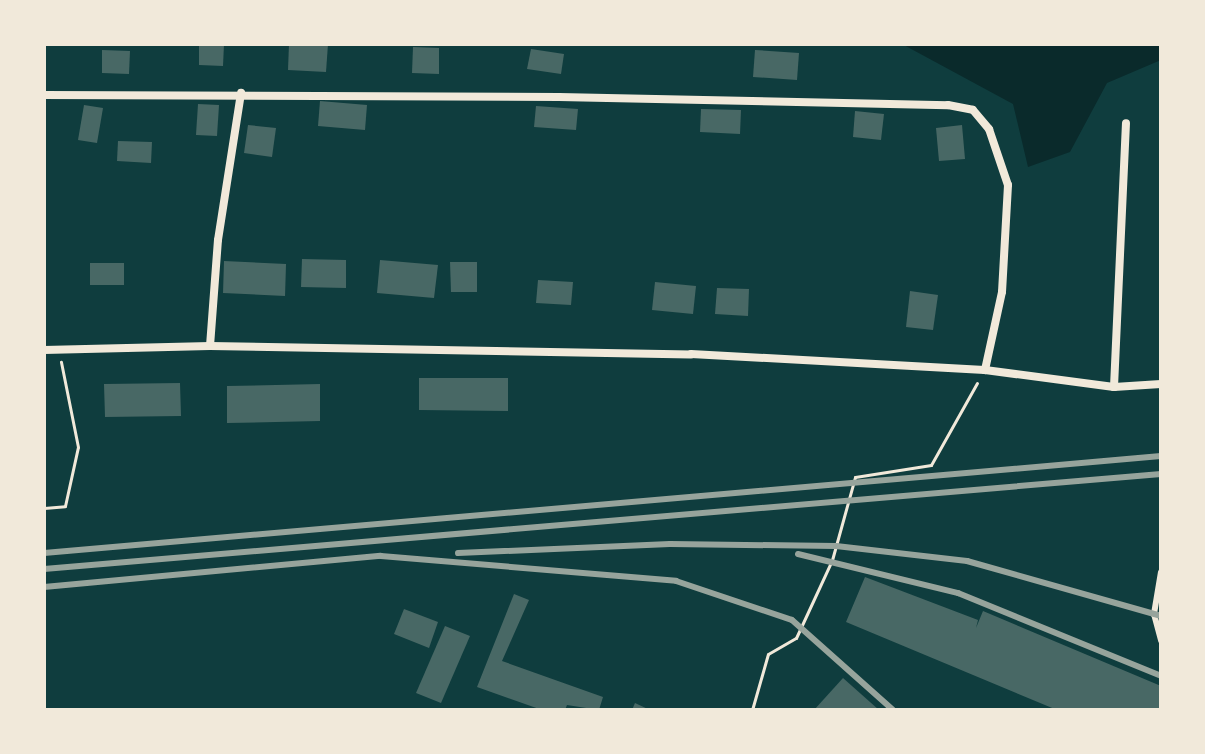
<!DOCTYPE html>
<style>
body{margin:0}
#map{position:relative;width:1205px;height:754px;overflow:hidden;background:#0f3d3e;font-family:Lato,sans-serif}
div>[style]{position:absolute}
.water>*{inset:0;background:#0a2a2b}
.building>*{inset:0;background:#486865}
.path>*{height:3px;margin:-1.5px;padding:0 1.5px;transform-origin:1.5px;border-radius:1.5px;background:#f1e9da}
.service>*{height:6px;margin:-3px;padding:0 3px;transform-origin:3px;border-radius:3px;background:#f1e9da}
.minor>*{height:8px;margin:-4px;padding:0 4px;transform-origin:4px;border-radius:4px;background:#f1e9da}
.rail>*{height:6px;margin:-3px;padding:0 3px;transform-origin:3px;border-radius:3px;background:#97a49c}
span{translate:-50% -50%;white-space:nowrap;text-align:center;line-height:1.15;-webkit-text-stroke:6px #f1e9da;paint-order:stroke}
.frame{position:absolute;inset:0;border:46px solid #f1e9da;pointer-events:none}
</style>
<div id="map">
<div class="water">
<div style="clip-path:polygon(902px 44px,1161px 44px,1161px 60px,1107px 83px,1070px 152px,1028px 167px,1013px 104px)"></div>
</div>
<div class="building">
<div style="clip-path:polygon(199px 44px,224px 44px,223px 66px,199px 65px)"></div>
<div style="clip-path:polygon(289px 44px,328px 44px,326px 72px,288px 70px)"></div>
<div style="clip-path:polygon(413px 47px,439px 48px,439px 74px,412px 73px)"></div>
<div style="clip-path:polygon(531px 49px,564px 54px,561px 74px,527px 69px)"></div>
<div style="clip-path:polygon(102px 50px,130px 51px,129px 74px,102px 73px)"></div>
<div style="clip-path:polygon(755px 50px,799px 53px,797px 80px,753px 77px)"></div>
<div style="clip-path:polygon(320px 101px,367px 105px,365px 130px,318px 126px)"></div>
<div style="clip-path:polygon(198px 104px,219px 105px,217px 136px,196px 135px)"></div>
<div style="clip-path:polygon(84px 105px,103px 108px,97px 143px,78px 140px)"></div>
<div style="clip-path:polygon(536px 106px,578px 109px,576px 130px,534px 127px)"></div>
<div style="clip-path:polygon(701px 109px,741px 110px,740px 134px,700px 132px)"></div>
<div style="clip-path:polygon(855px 111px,884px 114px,881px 140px,853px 137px)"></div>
<div style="clip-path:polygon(248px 125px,276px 128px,272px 157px,244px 153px)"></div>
<div style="clip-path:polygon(962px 125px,965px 159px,939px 161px,936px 128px)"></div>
<div style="clip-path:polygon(118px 141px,152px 142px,151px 163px,117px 161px)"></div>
<div style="clip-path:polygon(302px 259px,346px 260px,346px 288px,301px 287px)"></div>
<div style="clip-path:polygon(380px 260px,438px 265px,434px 298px,377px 293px)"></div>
<div style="clip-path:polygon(224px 261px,286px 264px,285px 296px,223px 293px)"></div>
<div style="clip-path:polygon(450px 262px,477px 262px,477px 292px,451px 292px)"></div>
<div style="clip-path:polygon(90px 263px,124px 263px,124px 285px,90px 285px)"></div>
<div style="clip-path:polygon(538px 280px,573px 282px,571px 305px,536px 303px)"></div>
<div style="clip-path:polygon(655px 282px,696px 286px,693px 314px,652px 310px)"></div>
<div style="clip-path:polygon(717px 288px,749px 289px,748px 316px,715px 314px)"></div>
<div style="clip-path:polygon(910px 291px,938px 295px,933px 330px,906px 327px)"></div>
<div style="clip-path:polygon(419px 378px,508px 378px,508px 411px,419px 410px)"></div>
<div style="clip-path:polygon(180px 383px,181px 416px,105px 417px,104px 384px)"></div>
<div style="clip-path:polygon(320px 384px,320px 421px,227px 423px,227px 386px)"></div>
<div style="clip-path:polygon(865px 577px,978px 620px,976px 628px,983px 611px,1161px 686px,1161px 710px,1057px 710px,846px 622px)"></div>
<div style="clip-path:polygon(514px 594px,529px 600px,502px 661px,603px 697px,599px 710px,567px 705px,565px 710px,542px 710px,477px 687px)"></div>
<div style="clip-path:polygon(404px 609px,438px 622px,429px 648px,394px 634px)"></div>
<div style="clip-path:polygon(445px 626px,470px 636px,441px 703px,416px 693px)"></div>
<div style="clip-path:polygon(843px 678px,879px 710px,814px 710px)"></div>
<div style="clip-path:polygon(635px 703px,650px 710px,632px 710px)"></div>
</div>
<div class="path">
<div style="left:44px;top:508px;width:21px;rotate:-5deg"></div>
<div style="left:65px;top:506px;width:60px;rotate:-77.6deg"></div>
<div style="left:78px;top:447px;width:87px;rotate:-101.3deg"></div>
<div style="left:752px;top:710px;width:58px;rotate:-74.1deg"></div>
<div style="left:768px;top:654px;width:32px;rotate:-30deg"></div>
<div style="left:796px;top:638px;width:86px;rotate:-65.2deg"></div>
<div style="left:832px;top:560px;width:86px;rotate:-74.5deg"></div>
<div style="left:855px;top:477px;width:77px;rotate:-9deg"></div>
<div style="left:931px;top:465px;width:94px;rotate:-60.7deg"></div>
</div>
<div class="service">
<div style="left:1161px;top:572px;width:43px;rotate:99.5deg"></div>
<div style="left:1154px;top:614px;width:28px;rotate:75deg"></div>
</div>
<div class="minor">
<div style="left:44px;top:95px;width:515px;rotate:0.22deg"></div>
<div style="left:559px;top:97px;width:389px;rotate:1.2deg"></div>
<div style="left:948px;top:105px;width:25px;rotate:11deg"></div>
<div style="left:973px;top:110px;width:25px;rotate:50deg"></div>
<div style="left:989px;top:129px;width:59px;rotate:71.3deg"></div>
<div style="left:1008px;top:185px;width:107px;rotate:93.2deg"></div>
<div style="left:1002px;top:292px;width:80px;rotate:102.3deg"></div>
<div style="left:210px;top:346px;width:106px;rotate:-85.7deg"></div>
<div style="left:218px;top:240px;width:149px;rotate:-81.1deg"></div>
<div style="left:44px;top:350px;width:166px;rotate:-1.4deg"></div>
<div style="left:210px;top:346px;width:481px;rotate:1deg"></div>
<div style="left:691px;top:354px;width:294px;rotate:3.1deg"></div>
<div style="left:985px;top:370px;width:130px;rotate:7.5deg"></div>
<div style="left:1114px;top:387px;width:47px;rotate:-3.7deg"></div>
<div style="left:1114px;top:387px;width:264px;rotate:-87.4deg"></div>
</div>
<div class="rail">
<div style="left:44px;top:553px;width:1121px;rotate:-4.96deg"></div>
<div style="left:458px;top:553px;width:212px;rotate:-2.4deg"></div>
<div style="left:670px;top:544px;width:166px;rotate:0.7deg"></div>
<div style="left:836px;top:546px;width:132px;rotate:6.5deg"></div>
<div style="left:967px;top:561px;width:202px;rotate:15.8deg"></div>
<div style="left:798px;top:554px;width:165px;rotate:13.7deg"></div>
<div style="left:958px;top:593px;width:219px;rotate:22.2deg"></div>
<div style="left:44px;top:569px;width:1121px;rotate:-4.86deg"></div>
<div style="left:44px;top:587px;width:338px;rotate:-5.3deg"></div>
<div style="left:381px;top:556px;width:296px;rotate:4.8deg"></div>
<div style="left:676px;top:581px;width:122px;rotate:18.6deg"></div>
<div style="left:792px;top:620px;width:135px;rotate:41.7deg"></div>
</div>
<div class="frame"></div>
</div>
